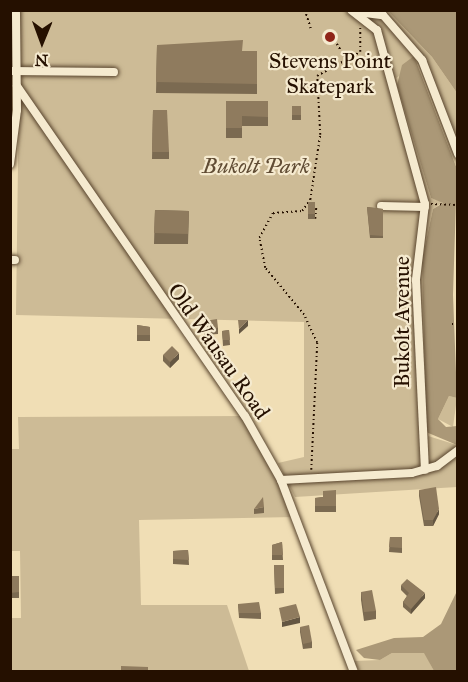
<!DOCTYPE html>
<style>
body{margin:0}
#map{position:relative;width:468px;height:682px;overflow:hidden;background:#f0deb5;font-family:"IM FELL Great Primer",serif}
div>[style]{position:absolute}
.green>*{inset:0;background:#cdbb96}
.water>*{inset:0;background:#ab9877}
.path>*{height:1.5px;margin-top:-0.75px;transform-origin:0;background:repeating-linear-gradient(90deg,#251000 0 1.5px,transparent 0 4.5px)}
.roads{filter:drop-shadow(0 0 2px #58442d) drop-shadow(0 0 2px #58442d)}
.minor>*{height:8px;margin:-4px;padding:0 4px;transform-origin:4px;border-radius:4px;background:#f5eacf}
.wall>*{inset:0;background:#7b6a51}
.shaded-wall>*{inset:0;background:#645642}
.building>*{inset:0;background:#8f7b5e}
.dots>*{width:16px;height:16px;translate:-50% -50%;box-sizing:border-box;border:3px solid #f5eacf;border-radius:50%}
span{translate:-50% -50%;white-space:nowrap;text-align:center;line-height:1.15;-webkit-text-stroke:4.5px #f5eacf;paint-order:stroke}
.poi-label{font-size:22px;color:#251000}
.park-label{font-size:22px;color:#604c34;font-style:italic}
.street-label{font-size:22px;color:#251000}
.frame{position:absolute;inset:0;border:12px solid #251000;pointer-events:none}
.north{position:absolute;left:12px;top:12px;width:60px;height:60px;-webkit-text-stroke:4px #f5eacf;paint-order:stroke;rotate:181deg;font-size:16px;font-weight:700;line-height:24px;text-align:center;color:#251000}
.north::after{content:'';display:block;margin:auto;width:21px;height:27px;background:#251000;clip-path:polygon(50% 0,100% 100%,50% 72%,0 100%)}
</style>
<div id="map">
<div class="green">
<div style="clip-path:polygon(20px 11px,388px 11px,432px 57px,457px 93px,457px 169px,418px 64px,396px 78px,431px 198px,443px 202px,433px 209px,422px 260px,425px 397px,428px 436px,457px 445px,457px 487px,295px 497px,278px 463px,304px 457px,304px 322px,16px 315px)"></div>
<div style="clip-path:polygon(449px 396px,457px 398px,453px 427px,438px 419px)"></div>
<div style="clip-path:polygon(245px 416px,295px 517px,139px 520px,141px 605px,227px 605px,249px 671px,11px 671px,10px 618px,21px 618px,20px 551px,10px 551px,11px 449px,19px 449px,18px 417px)"></div>
<div style="clip-path:polygon(392px 653px,425px 653px,434px 671px,359px 671px,354px 661px,380px 660px)"></div>
</div>
<div class="water">
<div style="clip-path:polygon(388px 11px,457px 11px,457px 93px,432px 57px)"></div>
<div style="clip-path:polygon(414px 56px,457px 169px,453px 295px,457px 398px,449px 396px,438px 419px,446px 427px,457px 426px,457px 445px,426px 432px,422px 260px,433px 209px,443px 203px,431px 198px,397px 85px,402px 65px)"></div>
<div style="clip-path:polygon(457px 591px,457px 671px,434px 671px,424px 653px,392px 653px,380px 660px,364px 658px,356px 650px,394px 638px,423px 637px,441px 624px)"></div>
</div>
<div class="path">
<div style="left:305px;top:10px;width:20px;rotate:72deg"></div>
<div style="left:337px;top:44px;width:19px;rotate:58deg"></div>
<div style="left:431px;top:204px;width:27px;rotate:2deg"></div>
<div style="left:315px;top:219px;width:11px;rotate:-85deg"></div>
<div style="left:452px;top:324px;width:6px"></div>
<div style="left:311px;top:470px;width:127px;rotate:-87.3deg"></div>
<div style="left:317px;top:343px;width:31px;rotate:-115deg"></div>
<div style="left:304px;top:315px;width:61px;rotate:-129.7deg"></div>
<div style="left:265px;top:268px;width:31px;rotate:-101deg"></div>
<div style="left:259px;top:238px;width:29px;rotate:-61deg"></div>
<div style="left:273px;top:213px;width:29px;rotate:-4deg"></div>
<div style="left:302px;top:211px;width:14px;rotate:-54deg"></div>
<div style="left:310px;top:200px;width:66px;rotate:-81.3deg"></div>
<div style="left:320px;top:135px;width:59px;rotate:-92.9deg"></div>
<div style="left:317px;top:76px;width:49px;rotate:-29.2deg"></div>
<div style="left:360px;top:52px;width:26px;rotate:-90deg"></div>
</div>
<div class="roads">
<div class="minor">
<div style="left:351px;top:10px;width:33px;rotate:38deg"></div>
<div style="left:377px;top:30px;width:180px;rotate:74.6deg"></div>
<div style="left:425px;top:204px;width:77px;rotate:96.8deg"></div>
<div style="left:416px;top:280px;width:190px;rotate:87.3deg"></div>
<div style="left:357px;top:12px;width:26px;rotate:7deg"></div>
<div style="left:383px;top:15px;width:60px;rotate:49.1deg"></div>
<div style="left:422px;top:60px;width:101px;rotate:69deg"></div>
<div style="left:10px;top:71px;width:104px;rotate:0.6deg"></div>
<div style="left:17px;top:86px;width:401px;rotate:55.4deg"></div>
<div style="left:245px;top:416px;width:73px;rotate:60.6deg"></div>
<div style="left:281px;top:480px;width:205px;rotate:69.2deg"></div>
<div style="left:10px;top:164px;width:54px;rotate:-82.6deg"></div>
<div style="left:17px;top:110px;width:100px;rotate:-90.6deg"></div>
<div style="left:381px;top:206px;width:44px;rotate:1.3deg"></div>
<div style="left:10px;top:260px;width:5px"></div>
<div style="left:281px;top:480px;width:131px;rotate:-3.1deg"></div>
<div style="left:412px;top:473px;width:26px;rotate:-16deg"></div>
<div style="left:437px;top:466px;width:26px;rotate:-37deg"></div>
</div>
</div>
<div class="wall">
<div style="clip-path:polygon(157px 45px,243px 51px,257px 51px,257px 94px,156px 93px)"></div>
<div style="clip-path:polygon(226px 101px,268px 101px,268px 126px,242px 126px,242px 138px,226px 138px)"></div>
<div style="clip-path:polygon(292px 106px,301px 106px,301px 120px,292px 120px)"></div>
<div style="clip-path:polygon(153px 110px,169px 152px,169px 159px,152px 159px)"></div>
<div style="clip-path:polygon(308px 202px,315px 202px,315px 219px,308px 219px)"></div>
<div style="clip-path:polygon(367px 207px,383px 209px,383px 238px,370px 238px)"></div>
<div style="clip-path:polygon(155px 210px,189px 211px,188px 244px,154px 244px)"></div>
<div style="clip-path:polygon(203px 321px,218px 328px,218px 334px,204px 335px)"></div>
<div style="clip-path:polygon(137px 325px,150px 327px,150px 341px,137px 341px)"></div>
<div style="clip-path:polygon(229px 330px,230px 345px,223px 346px,222px 331px)"></div>
<div style="clip-path:polygon(163px 355px,179px 359px,170px 368px,163px 361px)"></div>
<div style="clip-path:polygon(336px 490px,336px 512px,315px 512px,315px 498px,323px 497px)"></div>
<div style="clip-path:polygon(419px 490px,439px 514px,433px 526px,424px 526px,419px 496px)"></div>
<div style="clip-path:polygon(264px 507px,264px 513px,254px 514px,254px 509px)"></div>
<div style="clip-path:polygon(390px 537px,402px 537px,402px 553px,389px 552px)"></div>
<div style="clip-path:polygon(282px 542px,283px 560px,272px 560px,272px 545px)"></div>
<div style="clip-path:polygon(188px 550px,189px 565px,173px 564px,173px 551px)"></div>
<div style="clip-path:polygon(274px 565px,284px 565px,284px 593px,275px 594px)"></div>
<div style="clip-path:polygon(10px 576px,19px 576px,19px 598px,10px 598px)"></div>
<div style="clip-path:polygon(401px 585px,425px 598px,411px 614px,403px 607px,403px 602px,407px 596px,401px 590px)"></div>
<div style="clip-path:polygon(361px 592px,376px 611px,376px 619px,364px 621px,361px 600px)"></div>
<div style="clip-path:polygon(238px 604px,261px 613px,261px 619px,239px 618px)"></div>
<div style="clip-path:polygon(300px 627px,312px 642px,312px 648px,303px 649px,300px 632px)"></div>
</div>
<div class="shaded-wall">
<div style="clip-path:polygon(248px 320px,248px 326px,239px 334px,239px 329px)"></div>
<div style="clip-path:polygon(179px 353px,179px 359px,170px 368px,170px 362px)"></div>
<div style="clip-path:polygon(439px 509px,439px 514px,433px 526px,433px 520px)"></div>
<div style="clip-path:polygon(425px 593px,425px 598px,411px 614px,411px 609px)"></div>
<div style="clip-path:polygon(300px 617px,300px 623px,282px 627px,282px 622px)"></div>
</div>
<div class="building">
<div style="clip-path:polygon(243px 40px,242px 51px,257px 51px,257px 84px,156px 82px,157px 45px)"></div>
<div style="clip-path:polygon(226px 101px,268px 101px,268px 117px,242px 116px,242px 128px,226px 128px)"></div>
<div style="clip-path:polygon(292px 106px,301px 106px,301px 115px,292px 115px)"></div>
<div style="clip-path:polygon(153px 110px,167px 110px,169px 152px,152px 152px)"></div>
<div style="clip-path:polygon(308px 202px,315px 202px,315px 214px,308px 214px)"></div>
<div style="clip-path:polygon(367px 207px,383px 209px,383px 236px,370px 235px)"></div>
<div style="clip-path:polygon(155px 210px,189px 211px,188px 234px,154px 233px)"></div>
<div style="clip-path:polygon(217px 319px,218px 328px,204px 330px,203px 321px)"></div>
<div style="clip-path:polygon(238px 320px,248px 320px,239px 329px)"></div>
<div style="clip-path:polygon(137px 325px,150px 327px,150px 335px,137px 335px)"></div>
<div style="clip-path:polygon(229px 330px,230px 340px,223px 340px,222px 331px)"></div>
<div style="clip-path:polygon(172px 346px,179px 353px,170px 362px,163px 355px)"></div>
<div style="clip-path:polygon(436px 487px,439px 509px,433px 520px,424px 520px,419px 490px)"></div>
<div style="clip-path:polygon(336px 490px,336px 506px,315px 506px,315px 498px,323px 497px,323px 491px)"></div>
<div style="clip-path:polygon(263px 497px,264px 507px,254px 509px)"></div>
<div style="clip-path:polygon(390px 537px,402px 537px,402px 548px,389px 547px)"></div>
<div style="clip-path:polygon(282px 542px,283px 555px,272px 555px,272px 545px)"></div>
<div style="clip-path:polygon(188px 550px,189px 560px,173px 559px,173px 551px)"></div>
<div style="clip-path:polygon(274px 565px,284px 565px,284px 588px,275px 588px)"></div>
<div style="clip-path:polygon(10px 576px,19px 576px,19px 592px,10px 593px)"></div>
<div style="clip-path:polygon(407px 579px,425px 593px,411px 609px,403px 602px,409px 593px,401px 585px)"></div>
<div style="clip-path:polygon(372px 590px,376px 611px,364px 612px,361px 592px)"></div>
<div style="clip-path:polygon(259px 602px,261px 613px,239px 613px,238px 604px)"></div>
<div style="clip-path:polygon(296px 604px,300px 617px,282px 622px,279px 608px)"></div>
<div style="clip-path:polygon(309px 625px,312px 642px,303px 644px,300px 627px)"></div>
<div style="clip-path:polygon(121px 666px,148px 667px,148px 672px,121px 672px)"></div>
</div>
<div class="dots">
<div style="left:330px;top:37px;background:#8f2418"></div>
</div>
<div class="poi-label">
<span style="left:330px;top:73px">Stevens Point<br>Skatepark</span>
</div>
<div class="park-label">
<span style="left:256px;top:166px">Bukolt Park</span>
</div>
<div class="street-label">
<span style="left:402px;top:322px;rotate:-90deg">Bukolt Avenue</span>
<span style="left:219px;top:351px;rotate:55deg">Old Wausau Road</span>
</div>
<div class="frame"></div>
<div class="north">N</div>
</div>
